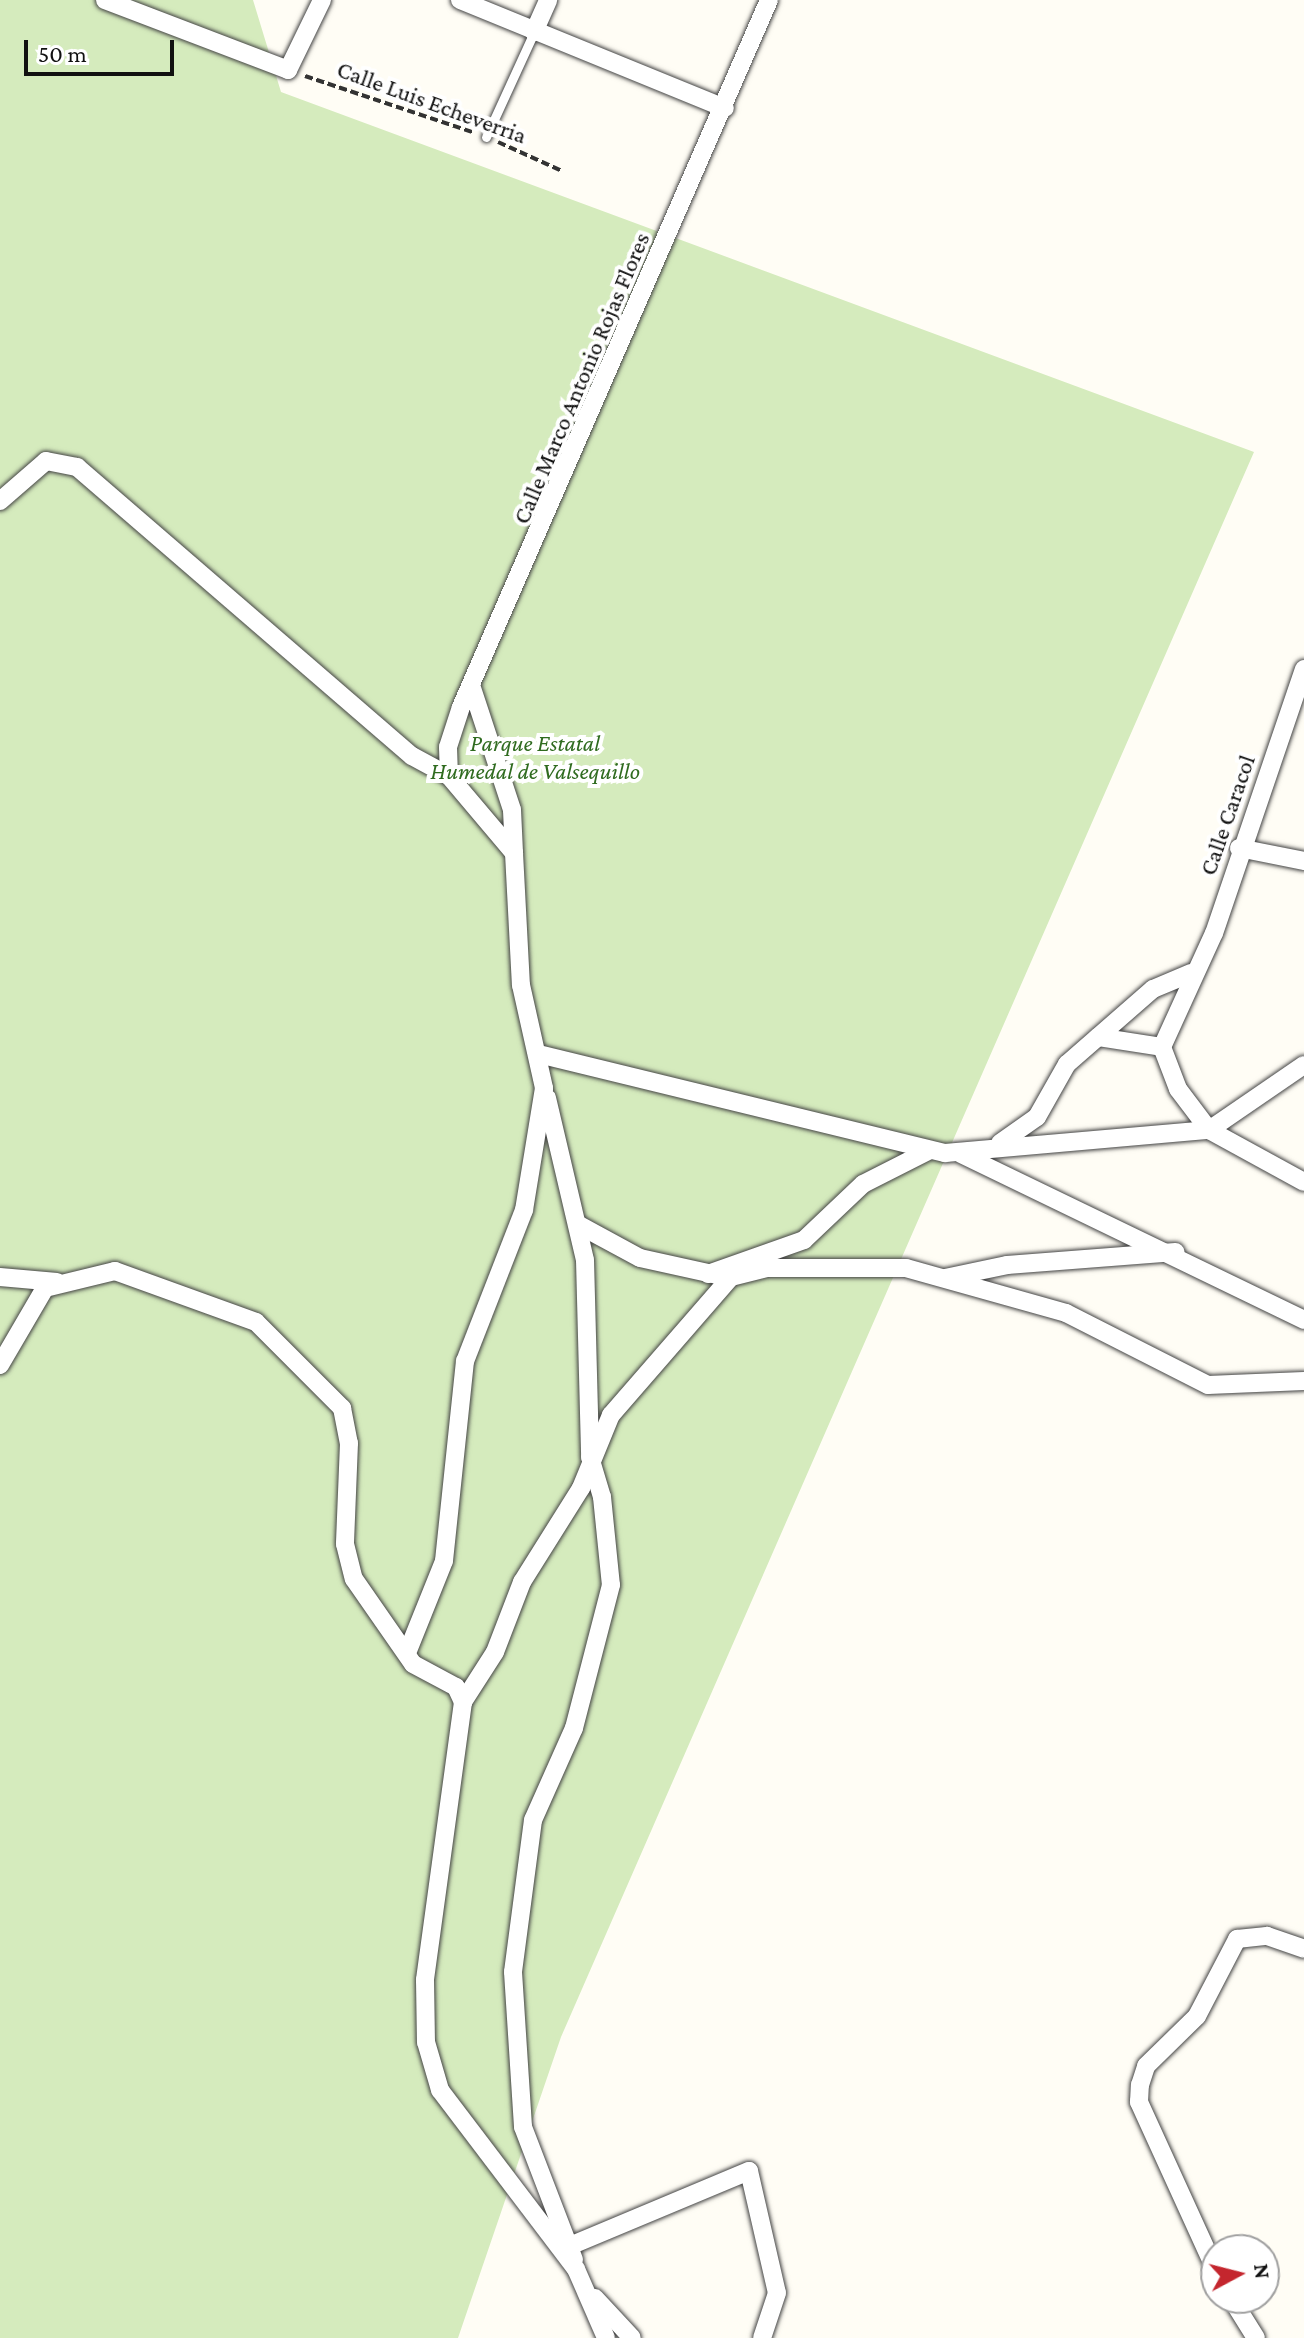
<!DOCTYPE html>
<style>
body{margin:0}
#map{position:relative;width:1304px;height:2338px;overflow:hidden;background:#fffdf5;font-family:"Crimson Pro",serif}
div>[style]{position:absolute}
.green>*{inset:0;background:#d5ebbd}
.path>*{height:4px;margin-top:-2px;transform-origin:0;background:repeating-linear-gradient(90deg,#333 0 8px,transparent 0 12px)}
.roads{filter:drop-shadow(0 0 2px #444) drop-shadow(0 0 2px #444)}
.service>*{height:9px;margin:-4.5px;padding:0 4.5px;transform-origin:4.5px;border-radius:4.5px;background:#fff}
.minor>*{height:18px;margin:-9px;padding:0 9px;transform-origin:9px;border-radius:9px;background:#fff}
span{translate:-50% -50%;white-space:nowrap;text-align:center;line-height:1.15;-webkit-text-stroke:8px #fff;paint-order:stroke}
.street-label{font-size:24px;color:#111}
.park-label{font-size:24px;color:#2f6b1f;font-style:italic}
.north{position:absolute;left:1200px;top:2234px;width:80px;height:80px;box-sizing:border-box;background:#fff;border:2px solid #a0a0a0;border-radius:50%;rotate:83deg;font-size:22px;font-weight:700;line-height:32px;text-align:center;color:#111}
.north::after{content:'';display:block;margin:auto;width:28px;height:36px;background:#c4262e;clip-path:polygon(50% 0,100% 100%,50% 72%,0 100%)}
.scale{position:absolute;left:24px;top:40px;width:150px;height:36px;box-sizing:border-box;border:4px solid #111;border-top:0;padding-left:10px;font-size:24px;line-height:28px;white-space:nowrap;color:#111;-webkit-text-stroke:6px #fff;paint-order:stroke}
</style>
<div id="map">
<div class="green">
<div style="clip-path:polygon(0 0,253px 0,281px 92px,1254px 452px,561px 2037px,458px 2338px,0 2338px)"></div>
</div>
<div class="path">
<div style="left:305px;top:76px;width:179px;rotate:18.5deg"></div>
<div style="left:498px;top:142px;width:70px;rotate:24.4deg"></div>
</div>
<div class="roads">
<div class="service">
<div style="left:486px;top:137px;width:115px;rotate:-65.4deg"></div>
</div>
<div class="minor">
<div style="left:105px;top:0;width:196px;rotate:20.9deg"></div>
<div style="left:288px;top:70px;width:78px;rotate:-64.1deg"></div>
<div style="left:460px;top:0;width:286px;rotate:22.2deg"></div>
<div style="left:534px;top:32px;width:35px;rotate:-66deg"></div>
<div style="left:0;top:501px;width:61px;rotate:-41deg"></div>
<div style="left:46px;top:461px;width:32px;rotate:11deg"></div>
<div style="left:77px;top:467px;width:442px;rotate:40.8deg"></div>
<div style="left:412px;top:756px;width:42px;rotate:28.4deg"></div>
<div style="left:449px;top:776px;width:101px;rotate:49.8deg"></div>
<div style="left:514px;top:853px;width:132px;rotate:87deg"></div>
<div style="left:521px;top:985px;width:106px;rotate:77.4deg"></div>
<div style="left:544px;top:1088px;width:124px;rotate:99.3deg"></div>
<div style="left:524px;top:1210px;width:162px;rotate:111.3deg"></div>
<div style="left:465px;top:1361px;width:201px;rotate:96deg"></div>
<div style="left:444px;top:1561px;width:99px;rotate:111.9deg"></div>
<div style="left:1304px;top:669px;width:279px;rotate:108.8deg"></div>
<div style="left:1214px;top:933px;width:125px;rotate:114.5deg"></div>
<div style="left:1162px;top:1047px;width:45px;rotate:69.1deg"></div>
<div style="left:1178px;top:1089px;width:51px;rotate:52.9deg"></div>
<div style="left:1209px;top:1130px;width:108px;rotate:28.7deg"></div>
<div style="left:472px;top:688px;width:128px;rotate:71.8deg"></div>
<div style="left:512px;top:810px;width:43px;rotate:87.3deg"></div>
<div style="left:449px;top:776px;width:29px;rotate:-92deg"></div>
<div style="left:448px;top:747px;width:42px;rotate:-72deg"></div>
<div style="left:461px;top:707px;width:771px;rotate:-66.46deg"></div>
<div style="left:1239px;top:848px;width:66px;rotate:11.3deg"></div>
<div style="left:1098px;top:1037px;width:65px;rotate:8.9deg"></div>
<div style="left:538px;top:1054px;width:419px;rotate:13.7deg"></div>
<div style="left:945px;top:1153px;width:265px;rotate:-5deg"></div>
<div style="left:1209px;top:1130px;width:115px;rotate:-34.4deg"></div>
<div style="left:547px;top:1098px;width:166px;rotate:76.8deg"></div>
<div style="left:585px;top:1260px;width:197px;rotate:88.5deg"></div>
<div style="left:590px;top:1457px;width:42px;rotate:73.3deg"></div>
<div style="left:602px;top:1497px;width:88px;rotate:84.2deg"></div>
<div style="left:611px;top:1585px;width:148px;rotate:104.5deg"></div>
<div style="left:574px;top:1728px;width:101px;rotate:114deg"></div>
<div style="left:533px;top:1820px;width:153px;rotate:97.5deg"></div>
<div style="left:513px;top:1972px;width:155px;rotate:86.3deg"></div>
<div style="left:523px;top:2127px;width:142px;rotate:69deg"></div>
<div style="left:1000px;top:1143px;width:45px;rotate:-35.1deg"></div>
<div style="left:1037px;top:1117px;width:61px;rotate:-60.5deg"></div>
<div style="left:1067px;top:1064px;width:114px;rotate:-41.1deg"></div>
<div style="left:1153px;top:989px;width:41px;rotate:-22.8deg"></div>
<div style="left:961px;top:1154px;width:381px;rotate:25.8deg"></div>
<div style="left:579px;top:1225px;width:69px;rotate:28.4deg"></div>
<div style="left:640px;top:1258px;width:79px;rotate:12.4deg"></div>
<div style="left:708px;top:1274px;width:102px;rotate:-19.5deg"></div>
<div style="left:804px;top:1240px;width:81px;rotate:-43.5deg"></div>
<div style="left:863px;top:1184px;width:73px;rotate:-26.9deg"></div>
<div style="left:0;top:1277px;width:57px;rotate:5deg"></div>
<div style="left:945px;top:1278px;width:63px;rotate:-11.8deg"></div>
<div style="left:1007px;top:1265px;width:169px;rotate:-4.4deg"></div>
<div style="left:0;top:1365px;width:89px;rotate:-59.7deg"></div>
<div style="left:45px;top:1288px;width:72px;rotate:-13.7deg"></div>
<div style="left:115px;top:1271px;width:150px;rotate:19.9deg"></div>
<div style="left:256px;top:1322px;width:122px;rotate:45deg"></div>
<div style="left:342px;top:1408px;width:36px;rotate:79deg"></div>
<div style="left:349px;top:1443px;width:101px;rotate:92.3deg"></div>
<div style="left:345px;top:1544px;width:36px;rotate:76deg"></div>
<div style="left:354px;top:1579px;width:103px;rotate:55.2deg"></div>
<div style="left:413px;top:1664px;width:49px;rotate:28.1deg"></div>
<div style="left:456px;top:1687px;width:17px;rotate:65deg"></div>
<div style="left:463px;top:1702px;width:281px;rotate:97.8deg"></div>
<div style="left:425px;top:1980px;width:62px;rotate:89.1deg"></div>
<div style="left:426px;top:2042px;width:50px;rotate:73.7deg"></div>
<div style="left:440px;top:2090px;width:225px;rotate:52.8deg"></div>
<div style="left:576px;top:2269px;width:75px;rotate:66.5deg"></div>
<div style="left:463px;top:1702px;width:59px;rotate:-57.4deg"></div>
<div style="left:495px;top:1652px;width:75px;rotate:-68.9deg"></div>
<div style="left:522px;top:1582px;width:111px;rotate:-57.9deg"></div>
<div style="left:581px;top:1488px;width:79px;rotate:-67.7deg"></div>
<div style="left:611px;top:1415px;width:183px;rotate:-49deg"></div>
<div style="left:731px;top:1277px;width:38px;rotate:-14deg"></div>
<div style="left:768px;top:1268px;width:138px"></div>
<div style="left:906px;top:1268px;width:166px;rotate:15.7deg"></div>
<div style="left:1066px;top:1313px;width:159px;rotate:26.9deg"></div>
<div style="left:1208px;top:1385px;width:96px;rotate:-2.4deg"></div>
<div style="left:572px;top:2245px;width:192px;rotate:-22.7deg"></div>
<div style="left:749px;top:2171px;width:125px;rotate:77.1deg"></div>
<div style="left:777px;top:2293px;width:47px;rotate:108.4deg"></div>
<div style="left:1216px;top:2271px;width:186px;rotate:-114.5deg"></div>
<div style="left:1139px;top:2102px;width:17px;rotate:-87deg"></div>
<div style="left:1140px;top:2085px;width:20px;rotate:-72deg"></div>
<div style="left:1146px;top:2066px;width:71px;rotate:-44.4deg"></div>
<div style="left:1197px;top:2016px;width:87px;rotate:-62.5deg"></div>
<div style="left:1237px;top:1939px;width:30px;rotate:-6deg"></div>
<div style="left:1267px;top:1936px;width:39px;rotate:19deg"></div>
<div style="left:595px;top:2298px;width:54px;rotate:47.2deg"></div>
<div style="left:1231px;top:2298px;width:47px;rotate:58deg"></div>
</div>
</div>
<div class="street-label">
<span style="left:432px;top:102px;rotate:20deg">Calle Luis Echeverria</span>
<span style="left:581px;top:378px;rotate:-67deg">Calle Marco Antonio Rojas Flores</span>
<span style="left:1227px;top:815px;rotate:-71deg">Calle Caracol</span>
</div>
<div class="park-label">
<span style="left:535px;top:757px">Parque Estatal<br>Humedal de Valsequillo</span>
</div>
<div class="north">N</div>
<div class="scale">50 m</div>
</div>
